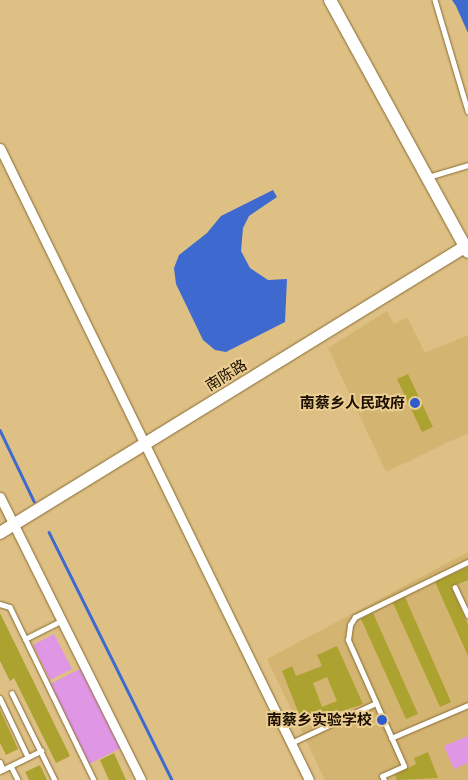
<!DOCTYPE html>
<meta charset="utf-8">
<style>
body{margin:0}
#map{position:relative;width:468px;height:780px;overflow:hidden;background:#dec085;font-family:Montserrat,"Noto Sans SC",sans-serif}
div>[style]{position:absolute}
.built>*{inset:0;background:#d4b471}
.green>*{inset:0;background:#df96e5}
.water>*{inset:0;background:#3e69cf}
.stream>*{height:2.5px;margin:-1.25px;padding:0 1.25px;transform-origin:1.25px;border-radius:1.25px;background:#3e69cf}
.building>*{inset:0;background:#aca230}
.roads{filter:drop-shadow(0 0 1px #876c32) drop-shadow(0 0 1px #876c32)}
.lane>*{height:4.5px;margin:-2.25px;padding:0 2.25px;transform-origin:2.25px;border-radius:2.25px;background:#fff}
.street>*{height:9px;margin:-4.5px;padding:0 4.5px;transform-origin:4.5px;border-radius:4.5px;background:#fff}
.secondary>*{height:12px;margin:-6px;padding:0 6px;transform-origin:6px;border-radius:6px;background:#fff}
.dots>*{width:14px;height:14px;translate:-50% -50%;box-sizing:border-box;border:2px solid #ebcd92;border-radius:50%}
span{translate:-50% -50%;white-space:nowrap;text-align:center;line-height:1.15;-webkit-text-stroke:4px #ebcd92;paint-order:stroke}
.street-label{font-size:15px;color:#1a0f00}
.poi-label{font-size:15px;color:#1a0f00;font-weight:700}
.right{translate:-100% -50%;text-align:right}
</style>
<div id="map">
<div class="built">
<div style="clip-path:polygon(387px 311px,394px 324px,407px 317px,425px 353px,468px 335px,468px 433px,386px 472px,328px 348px)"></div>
<div style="clip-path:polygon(468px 552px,468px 780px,325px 780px,267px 659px)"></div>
</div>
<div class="green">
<div style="clip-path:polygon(54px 634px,72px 669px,50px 680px,33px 645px)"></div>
<div style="clip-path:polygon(82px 668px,121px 748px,89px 764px,50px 684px)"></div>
<div style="clip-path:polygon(468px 736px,468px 763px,454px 769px,444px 746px)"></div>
</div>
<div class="water">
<div style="clip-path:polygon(452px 0,468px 0,468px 33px,456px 6px)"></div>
<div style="clip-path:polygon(273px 190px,277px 197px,249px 216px,243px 228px,241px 251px,250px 268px,268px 280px,287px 279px,285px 322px,226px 352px,215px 350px,203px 340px,176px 284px,174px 268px,179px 255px,207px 233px,221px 216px)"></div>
</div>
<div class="stream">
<div style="left:0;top:430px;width:79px;rotate:64.4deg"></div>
<div style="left:49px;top:532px;width:277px;rotate:63.6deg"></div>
</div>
<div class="building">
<div style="clip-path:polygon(408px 374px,433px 427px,422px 432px,397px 379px)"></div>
<div style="clip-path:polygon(468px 567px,468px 580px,451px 587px,468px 625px,468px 656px,435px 582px)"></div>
<div style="clip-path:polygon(405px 597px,451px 702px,440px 707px,393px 603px)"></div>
<div style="clip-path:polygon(0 613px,70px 756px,56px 763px,14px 678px,10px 681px,0 661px)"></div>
<div style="clip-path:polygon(373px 613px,418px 714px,406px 719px,361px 619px)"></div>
<div style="clip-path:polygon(evenodd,337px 646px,363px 704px,303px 724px,282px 671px,292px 666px,296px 676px,322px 666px,317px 655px,337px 646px,327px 677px,337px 701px,322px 707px,313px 683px,327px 677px)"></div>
<div style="clip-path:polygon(0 710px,18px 749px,6px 755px,0 743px)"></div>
<div style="clip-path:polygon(428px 752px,438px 778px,397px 780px,395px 775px,416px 764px,414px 758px)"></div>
<div style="clip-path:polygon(114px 753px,126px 780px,109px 780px,100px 760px)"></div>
<div style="clip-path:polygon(40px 765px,47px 780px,29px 780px,25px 772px)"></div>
</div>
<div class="roads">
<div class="lane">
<div style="left:435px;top:0;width:116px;rotate:73.4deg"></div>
<div style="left:428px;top:177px;width:42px;rotate:-16.7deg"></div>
<div style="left:455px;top:587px;width:31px;rotate:65deg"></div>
<div style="left:0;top:604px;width:10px;rotate:17deg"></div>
<div style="left:10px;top:607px;width:192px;rotate:64.1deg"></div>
<div style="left:25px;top:639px;width:40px;rotate:-26.6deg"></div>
<div style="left:12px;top:693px;width:97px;rotate:63.7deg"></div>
<div style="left:0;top:698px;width:65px;rotate:64.6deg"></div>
<div style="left:391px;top:738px;width:84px;rotate:-23.2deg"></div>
<div style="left:291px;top:743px;width:94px;rotate:-25.2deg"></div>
<div style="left:0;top:762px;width:8px;rotate:67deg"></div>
<div style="left:11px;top:766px;width:16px;rotate:63deg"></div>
<div style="left:0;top:771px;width:46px;rotate:-26deg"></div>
<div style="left:384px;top:780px;width:4px;rotate:-117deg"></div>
<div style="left:382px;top:776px;width:24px;rotate:-24deg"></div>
<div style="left:404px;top:766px;width:138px;rotate:-114deg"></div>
<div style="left:348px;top:640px;width:15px;rotate:-82deg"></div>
<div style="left:350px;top:625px;width:9px;rotate:-58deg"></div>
<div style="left:355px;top:617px;width:126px;rotate:-26deg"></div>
</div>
<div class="street">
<div style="left:0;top:148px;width:703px;rotate:63.94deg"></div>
<div style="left:0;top:497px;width:316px;rotate:63.5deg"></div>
</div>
<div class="secondary">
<div style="left:330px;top:0;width:287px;rotate:61.3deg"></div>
<div style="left:0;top:533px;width:550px;rotate:-31.61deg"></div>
</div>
</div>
<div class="dots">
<div style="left:415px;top:403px;background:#2f5ccb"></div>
<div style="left:382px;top:720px;background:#2f5ccb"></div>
</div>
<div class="street-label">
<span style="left:226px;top:375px;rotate:-32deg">南陈路</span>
</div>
<div class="poi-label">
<span class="right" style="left:405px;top:403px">南蔡乡人民政府</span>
<span class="right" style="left:372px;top:720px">南蔡乡实验学校</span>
</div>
</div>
